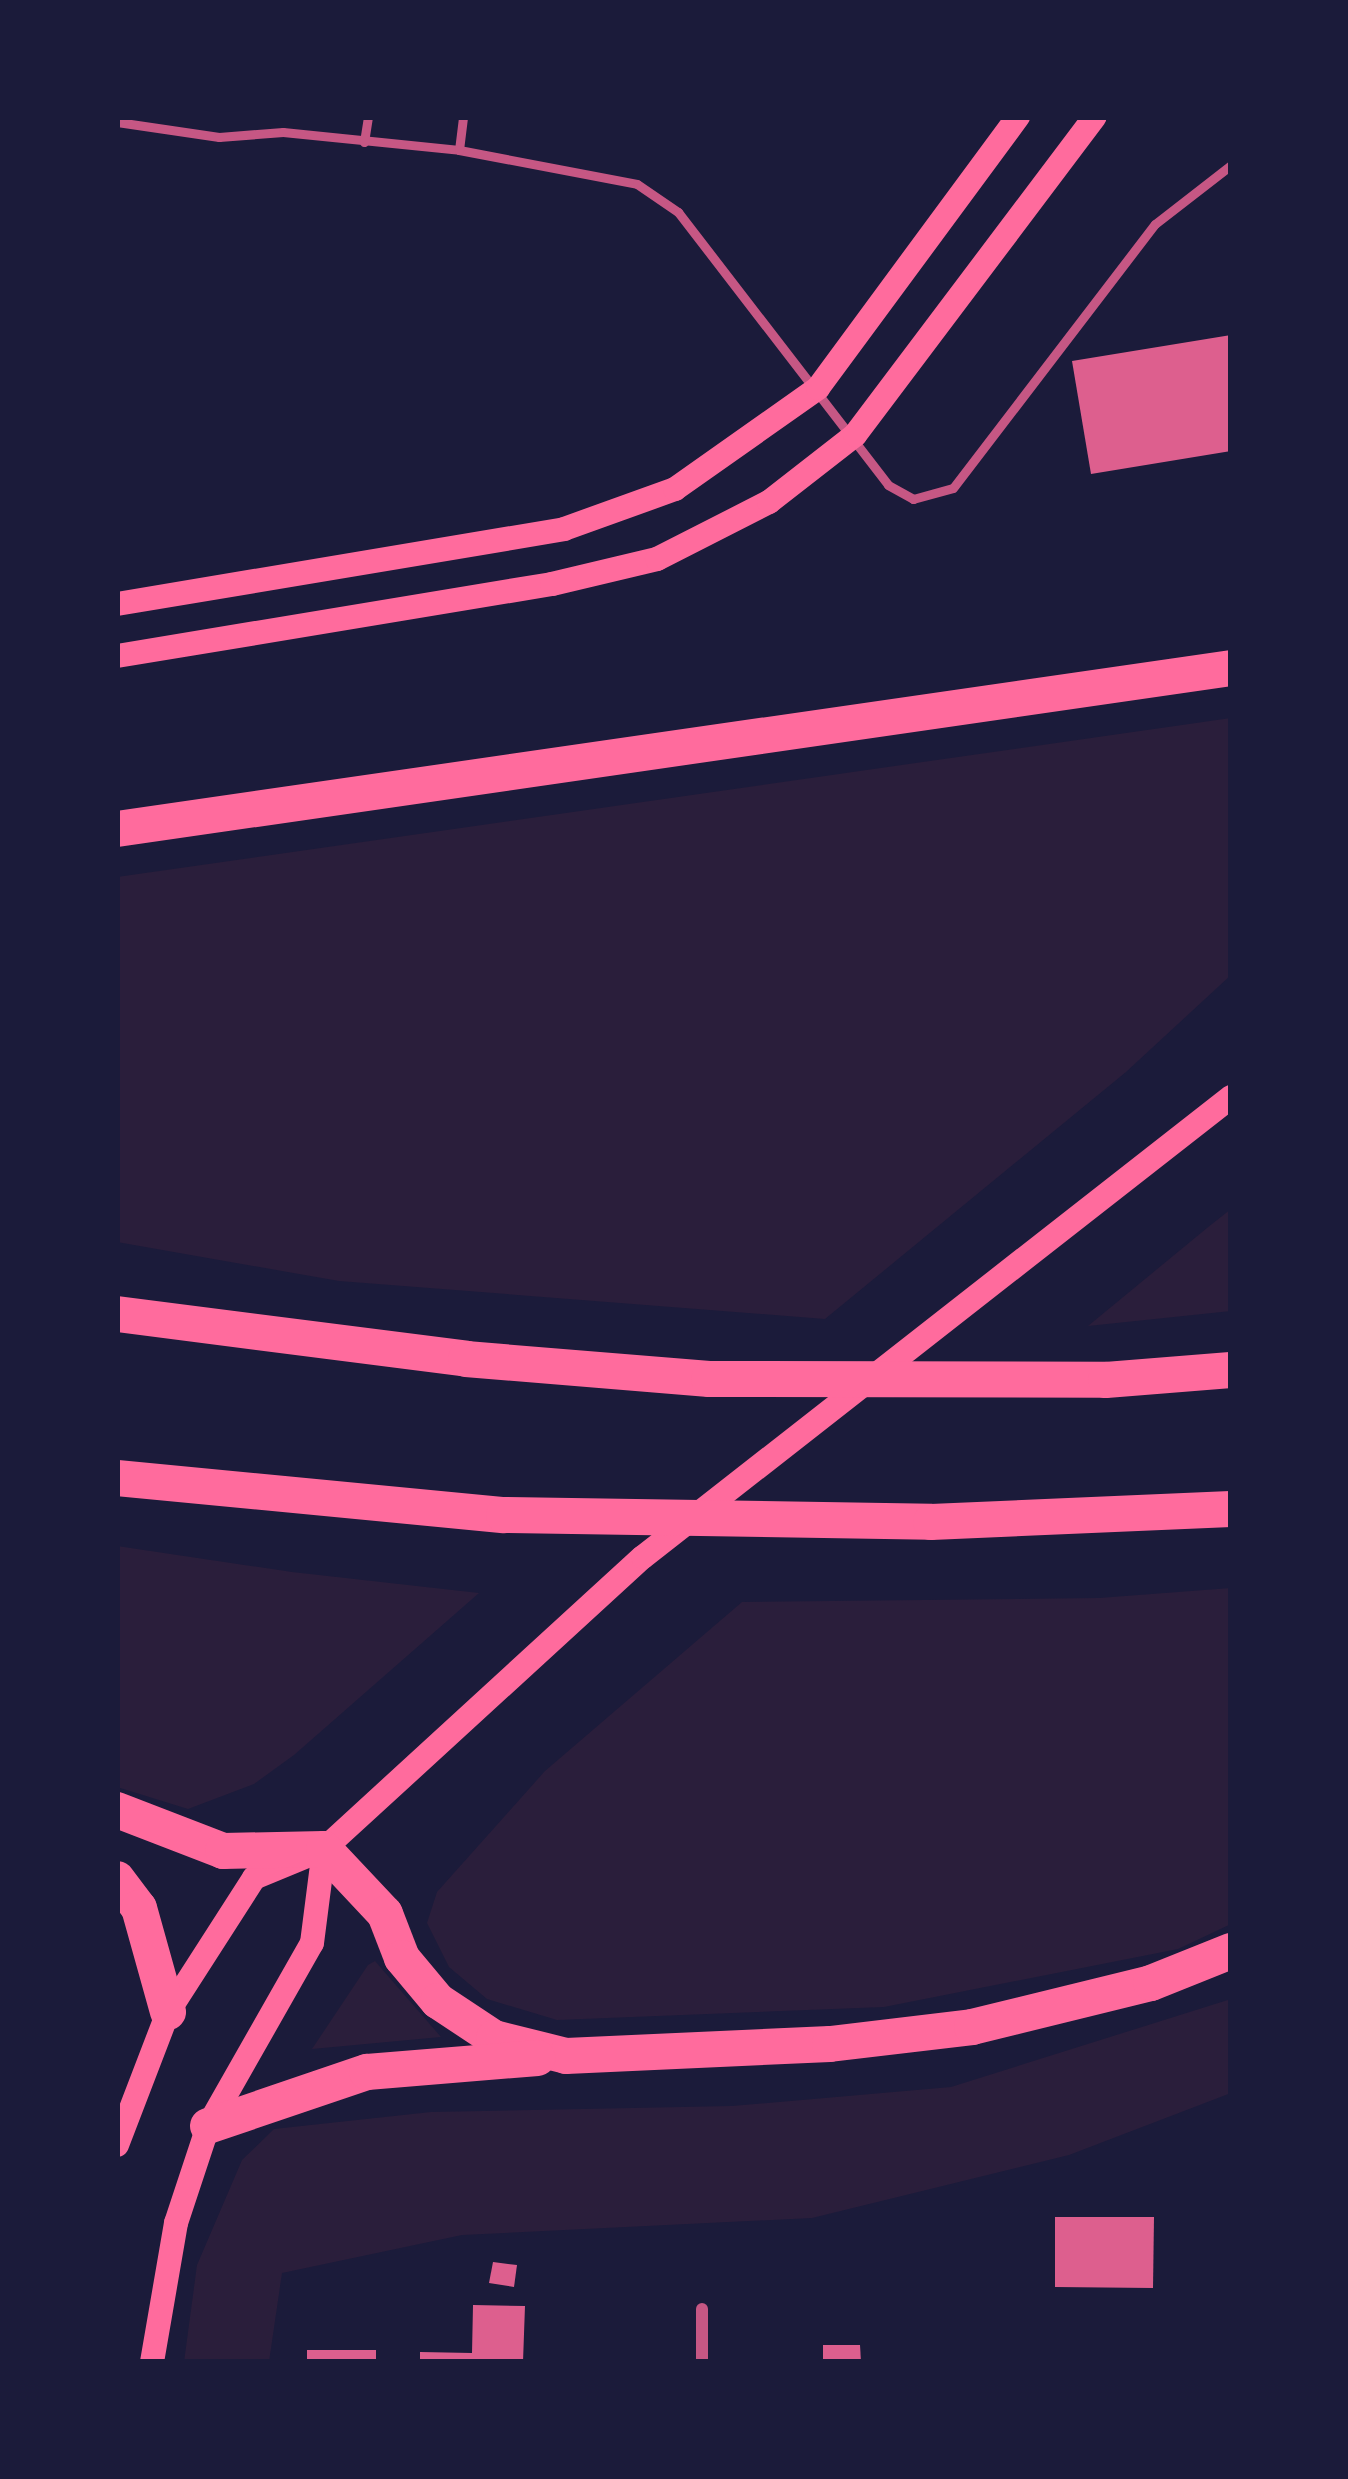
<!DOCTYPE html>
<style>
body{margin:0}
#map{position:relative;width:1348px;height:2479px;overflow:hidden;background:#1b1b3a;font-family:Commissioner,sans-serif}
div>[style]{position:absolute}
.green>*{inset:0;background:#2a1e3b}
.building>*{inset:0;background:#dd5f8e}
.service>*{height:9px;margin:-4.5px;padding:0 4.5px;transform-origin:4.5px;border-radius:4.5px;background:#c65784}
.minor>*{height:12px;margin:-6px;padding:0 6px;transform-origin:6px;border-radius:6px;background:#c65784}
.secondary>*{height:24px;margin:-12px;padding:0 12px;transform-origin:12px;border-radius:12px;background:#ff6b9d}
.motorway>*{height:36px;margin:-18px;padding:0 18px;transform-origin:18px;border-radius:18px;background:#ff6b9d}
span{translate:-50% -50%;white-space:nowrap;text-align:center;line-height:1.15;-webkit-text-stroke:10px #1b1b3a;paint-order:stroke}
.frame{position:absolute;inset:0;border:120px solid #1b1b3a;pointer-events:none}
</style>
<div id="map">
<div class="green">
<div style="clip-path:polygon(1231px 718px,1231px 975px,1126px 1072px,825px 1319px,339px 1281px,117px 1242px,117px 877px)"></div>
<div style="clip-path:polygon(1231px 1209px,1231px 1311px,1088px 1326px,1207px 1228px)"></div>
<div style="clip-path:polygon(117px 1546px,292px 1572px,479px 1593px,294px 1755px,254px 1784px,188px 1809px,117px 1787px)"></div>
<div style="clip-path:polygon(1231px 1588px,1231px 1924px,1178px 1949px,884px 2007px,557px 2020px,487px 1999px,449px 1967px,427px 1923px,437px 1892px,545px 1771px,742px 1602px,1099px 1598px)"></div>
<div style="clip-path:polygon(375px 1961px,441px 2037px,312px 2049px,368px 1965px)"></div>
<div style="clip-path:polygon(1231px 1999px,1231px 2093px,1069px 2155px,812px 2218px,462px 2235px,282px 2273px,269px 2362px,184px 2362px,197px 2265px,242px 2160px,274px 2129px,431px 2112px,732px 2106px,951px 2087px)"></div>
</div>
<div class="building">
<div style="clip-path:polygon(1231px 335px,1231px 451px,1091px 474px,1072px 361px)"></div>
<div style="clip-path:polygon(1055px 2217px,1154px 2217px,1153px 2288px,1055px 2287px)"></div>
<div style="clip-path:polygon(493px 2262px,517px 2265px,514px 2287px,489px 2283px)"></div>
<div style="clip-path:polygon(473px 2305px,525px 2306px,523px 2362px,420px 2362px,420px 2352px,472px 2353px)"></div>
<div style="clip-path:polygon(823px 2345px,860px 2345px,861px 2362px,823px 2362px)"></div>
<div style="clip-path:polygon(307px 2350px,376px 2350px,376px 2362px,307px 2362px)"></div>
</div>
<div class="service">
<div style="left:117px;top:122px;width:103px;rotate:8.4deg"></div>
<div style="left:219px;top:137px;width:64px;rotate:-4.5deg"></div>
<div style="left:283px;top:132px;width:177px;rotate:5.8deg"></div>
<div style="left:459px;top:150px;width:181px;rotate:10.8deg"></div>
<div style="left:637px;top:184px;width:50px;rotate:34.3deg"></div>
<div style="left:678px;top:212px;width:344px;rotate:52.4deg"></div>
<div style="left:888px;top:485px;width:29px;rotate:29deg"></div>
<div style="left:913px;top:499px;width:41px;rotate:-15.4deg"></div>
<div style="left:953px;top:488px;width:332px;rotate:-52.6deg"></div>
<div style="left:1155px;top:224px;width:96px;rotate:-37.8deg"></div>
<div style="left:364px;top:142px;width:25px;rotate:-81deg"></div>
<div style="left:459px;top:150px;width:33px;rotate:-83deg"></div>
</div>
<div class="minor">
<div style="left:702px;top:2362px;width:53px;rotate:-90deg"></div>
</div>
<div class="secondary">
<div style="left:117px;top:604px;width:453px;rotate:-9.5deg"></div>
<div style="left:564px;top:529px;width:118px;rotate:-19.8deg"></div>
<div style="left:675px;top:489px;width:175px;rotate:-35.2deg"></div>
<div style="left:818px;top:388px;width:337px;rotate:-53.6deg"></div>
<div style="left:117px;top:656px;width:441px;rotate:-9.4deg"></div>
<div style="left:552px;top:584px;width:108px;rotate:-13.4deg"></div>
<div style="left:657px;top:559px;width:126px;rotate:-27deg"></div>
<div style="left:769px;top:502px;width:109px;rotate:-37.9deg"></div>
<div style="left:855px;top:435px;width:398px;rotate:-53deg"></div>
<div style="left:117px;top:2145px;width:142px;rotate:-69deg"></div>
<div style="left:168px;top:2012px;width:159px;rotate:-57.3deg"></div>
<div style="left:254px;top:1878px;width:76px;rotate:-22.5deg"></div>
<div style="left:324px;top:1849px;width:432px;rotate:-42.5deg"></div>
<div style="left:643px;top:1557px;width:747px;rotate:-38.04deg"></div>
<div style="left:152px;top:2362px;width:141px;rotate:-80.2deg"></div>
<div style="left:176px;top:2223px;width:102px;rotate:-71.7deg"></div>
<div style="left:208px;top:2126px;width:210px;rotate:-60.4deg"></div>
<div style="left:312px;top:1943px;width:95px;rotate:-82.7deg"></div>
</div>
<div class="motorway">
<div style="left:117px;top:829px;width:1126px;rotate:-8.22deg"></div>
<div style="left:117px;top:1314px;width:352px;rotate:7.3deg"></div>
<div style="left:466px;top:1359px;width:244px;rotate:4.7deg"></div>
<div style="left:709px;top:1379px;width:397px;rotate:0.1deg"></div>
<div style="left:1106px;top:1380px;width:125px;rotate:-4.6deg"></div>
<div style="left:117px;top:1478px;width:389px;rotate:5.5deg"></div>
<div style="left:504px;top:1515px;width:427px;rotate:0.9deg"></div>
<div style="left:931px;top:1522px;width:300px;rotate:-2.5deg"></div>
<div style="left:117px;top:1810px;width:114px;rotate:21.1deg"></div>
<div style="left:223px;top:1851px;width:101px;rotate:-1.1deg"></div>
<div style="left:324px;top:1849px;width:89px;rotate:46.8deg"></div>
<div style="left:385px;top:1914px;width:47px;rotate:68.9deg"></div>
<div style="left:402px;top:1958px;width:56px;rotate:50.1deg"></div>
<div style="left:438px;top:2001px;width:67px;rotate:33.5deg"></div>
<div style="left:494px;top:2038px;width:74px;rotate:14deg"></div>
<div style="left:566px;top:2056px;width:264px;rotate:-2.6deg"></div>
<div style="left:830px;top:2044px;width:143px;rotate:-6.8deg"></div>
<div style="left:972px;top:2027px;width:184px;rotate:-13.8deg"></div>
<div style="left:1151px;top:1983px;width:86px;rotate:-21.8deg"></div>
<div style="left:117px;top:1879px;width:36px;rotate:53deg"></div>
<div style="left:139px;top:1908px;width:108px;rotate:74.4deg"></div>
<div style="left:208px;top:2126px;width:168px;rotate:-18.8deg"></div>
<div style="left:367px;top:2072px;width:171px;rotate:-4.7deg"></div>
</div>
<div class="frame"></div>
</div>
